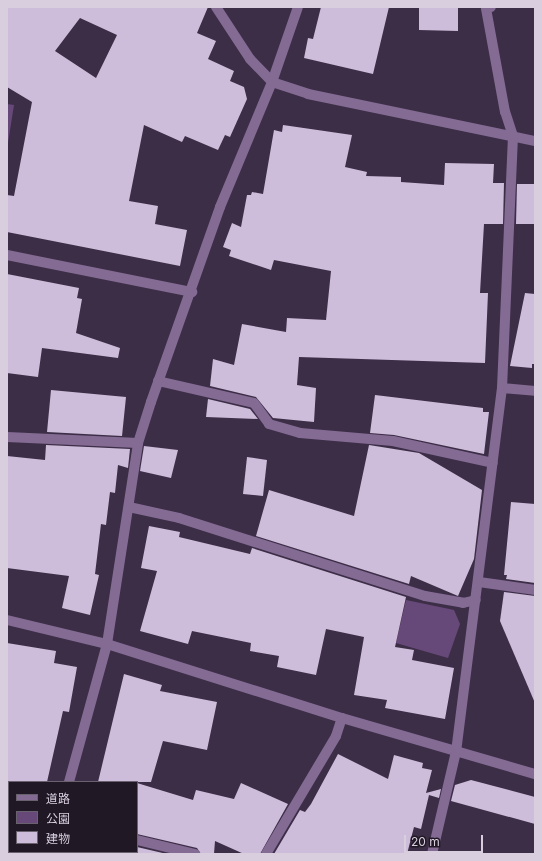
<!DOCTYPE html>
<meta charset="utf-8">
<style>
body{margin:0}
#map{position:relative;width:542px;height:861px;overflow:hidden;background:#3d2e47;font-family:Inter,"Noto Sans JP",sans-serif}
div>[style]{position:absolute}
.green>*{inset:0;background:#674979}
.building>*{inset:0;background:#cebcdb}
.minor>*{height:10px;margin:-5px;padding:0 5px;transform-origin:5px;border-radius:5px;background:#846b94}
span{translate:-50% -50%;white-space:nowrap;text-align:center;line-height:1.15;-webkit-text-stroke:4px #201925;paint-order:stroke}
.frame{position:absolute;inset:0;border:8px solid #d8cede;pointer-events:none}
.legend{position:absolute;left:8px;top:781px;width:130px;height:72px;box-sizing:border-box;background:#201925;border:1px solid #6a616f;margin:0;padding:5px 7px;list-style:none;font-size:12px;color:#d8cede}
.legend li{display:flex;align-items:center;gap:8px;height:20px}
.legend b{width:20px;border:1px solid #6a616f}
.scale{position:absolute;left:404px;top:835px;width:79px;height:18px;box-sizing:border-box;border:2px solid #d8cede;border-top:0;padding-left:5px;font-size:12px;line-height:14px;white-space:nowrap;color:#d8cede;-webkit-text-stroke:3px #201925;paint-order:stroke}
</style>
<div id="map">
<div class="green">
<div style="clip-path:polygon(7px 104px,14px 105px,7px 149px)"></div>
<div style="clip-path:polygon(406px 600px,454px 610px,460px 624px,448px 658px,396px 643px)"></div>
</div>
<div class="building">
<div style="clip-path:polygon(evenodd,7px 7px,208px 7px,197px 33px,216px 41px,208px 59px,234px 71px,230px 81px,244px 87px,247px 99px,230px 137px,225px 135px,218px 150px,185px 136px,182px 142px,144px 125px,129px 201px,158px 206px,155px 224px,187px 230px,180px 266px,7px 232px,7px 195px,14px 196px,32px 102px,7px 87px,7px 7px,80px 18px,117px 35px,96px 78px,55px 51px,80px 18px)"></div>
<div style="clip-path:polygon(321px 7px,389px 7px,373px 74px,304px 58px,308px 38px,313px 39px)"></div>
<div style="clip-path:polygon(419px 7px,458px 7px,458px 31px,419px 30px)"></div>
<div style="clip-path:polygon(283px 125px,352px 135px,345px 167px,367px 172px,366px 176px,401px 177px,401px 182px,444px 185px,445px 163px,494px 164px,493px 183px,504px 183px,503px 224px,484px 224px,480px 293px,488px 293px,485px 363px,299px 357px,297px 385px,316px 388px,314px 422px,273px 418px,256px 397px,210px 386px,213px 359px,234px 365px,242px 324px,286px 332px,287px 318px,326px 320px,331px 271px,274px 260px,271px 270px,229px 256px,231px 250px,223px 247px,232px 223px,241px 227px,247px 195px,251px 195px,252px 192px,263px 194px,274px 130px,282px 132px)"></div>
<div style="clip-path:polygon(517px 184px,535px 184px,535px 224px,516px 224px)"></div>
<div style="clip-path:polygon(7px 274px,79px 288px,77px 298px,82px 299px,76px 333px,120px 348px,118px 358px,42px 348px,38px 377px,7px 373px)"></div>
<div style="clip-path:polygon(525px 293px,535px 294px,535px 364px,532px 364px,532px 368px,510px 366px)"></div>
<div style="clip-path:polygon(51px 390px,126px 397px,122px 436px,47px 432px)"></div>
<div style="clip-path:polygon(375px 395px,483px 408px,483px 412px,489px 412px,484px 454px,394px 435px,370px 433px)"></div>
<div style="clip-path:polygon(208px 399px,250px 409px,258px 419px,206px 417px)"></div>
<div style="clip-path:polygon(46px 445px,130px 449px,128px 468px,118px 465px,115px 493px,110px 492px,106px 525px,101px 524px,95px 574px,99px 575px,90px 615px,62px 608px,69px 576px,7px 568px,7px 456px,45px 460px)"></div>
<div style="clip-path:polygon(369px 445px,419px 453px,482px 490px,474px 559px,458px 596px,411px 576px,409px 584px,256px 536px,269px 490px,354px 516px)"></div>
<div style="clip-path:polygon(144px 446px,178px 450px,171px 478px,140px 471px)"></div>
<div style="clip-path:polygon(247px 457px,267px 460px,263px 496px,243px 494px)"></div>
<div style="clip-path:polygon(511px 502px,535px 504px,535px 583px,506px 579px,507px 575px,504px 575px)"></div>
<div style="clip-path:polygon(149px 526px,180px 532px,179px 537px,250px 554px,252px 548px,406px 597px,395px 647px,414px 650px,412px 660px,454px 668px,445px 719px,385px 708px,387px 700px,354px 695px,364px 637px,326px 629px,316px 675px,277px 667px,279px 656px,250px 651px,251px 643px,192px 631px,188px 644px,140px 631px,157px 571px,141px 568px)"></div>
<div style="clip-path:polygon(504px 592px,535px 596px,535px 703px,500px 621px)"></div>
<div style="clip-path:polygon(7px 643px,56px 651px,54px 663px,77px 667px,69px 712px,63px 711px,47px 782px,7px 782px)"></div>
<div style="clip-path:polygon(124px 674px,162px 685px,160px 691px,217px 702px,207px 750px,163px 741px,151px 782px,98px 782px)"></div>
<div style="clip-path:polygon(338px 754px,388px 779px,394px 755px,423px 763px,422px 768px,432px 770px,426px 793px,441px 789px,439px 798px,429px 795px,421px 829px,414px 827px,407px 854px,274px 854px,300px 810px,305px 812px,311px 804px)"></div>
<div style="clip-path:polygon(471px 780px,535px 797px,535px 824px,451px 801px,455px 785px)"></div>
<div style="clip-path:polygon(137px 783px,193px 800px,196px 790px,234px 799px,241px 783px,288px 804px,260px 854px,244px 854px,215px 841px,214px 854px,201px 854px,197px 848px,137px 834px)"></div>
<div style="clip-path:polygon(137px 847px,167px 854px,137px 854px)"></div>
</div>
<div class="minor">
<div style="left:216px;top:7px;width:62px;rotate:56.8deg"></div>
<div style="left:250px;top:59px;width:32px;rotate:46deg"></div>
<div style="left:272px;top:82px;width:38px;rotate:18deg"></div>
<div style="left:308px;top:94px;width:232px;rotate:11.7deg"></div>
<div style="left:7px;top:255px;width:189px;rotate:11.3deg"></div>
<div style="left:158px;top:381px;width:98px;rotate:12.9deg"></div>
<div style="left:254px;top:403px;width:26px;rotate:54deg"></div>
<div style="left:269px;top:424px;width:32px;rotate:16deg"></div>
<div style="left:300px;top:433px;width:93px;rotate:4.9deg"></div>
<div style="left:393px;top:441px;width:102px;rotate:12.4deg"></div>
<div style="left:502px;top:388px;width:33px;rotate:5deg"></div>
<div style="left:7px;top:437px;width:131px;rotate:2.6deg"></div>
<div style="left:129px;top:507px;width:51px;rotate:12.4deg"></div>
<div style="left:179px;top:518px;width:258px;rotate:17.6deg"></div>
<div style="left:425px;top:596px;width:39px;rotate:10deg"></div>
<div style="left:463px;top:603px;width:13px;rotate:-13deg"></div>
<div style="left:479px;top:582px;width:57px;rotate:8.1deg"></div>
<div style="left:7px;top:620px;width:103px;rotate:13.5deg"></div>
<div style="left:107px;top:644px;width:246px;rotate:17.5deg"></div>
<div style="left:342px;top:718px;width:201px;rotate:16.2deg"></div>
<div style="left:69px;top:782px;width:143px;rotate:-74.6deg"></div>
<div style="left:107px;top:644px;width:203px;rotate:-81.2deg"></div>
<div style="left:138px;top:443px;width:43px;rotate:-72.4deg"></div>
<div style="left:151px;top:402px;width:207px;rotate:-70.5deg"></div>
<div style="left:220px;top:207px;width:135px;rotate:-67.4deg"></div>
<div style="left:272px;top:82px;width:79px;rotate:-70.9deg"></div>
<div style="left:7px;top:813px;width:2px;rotate:27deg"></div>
<div style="left:137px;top:840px;width:60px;rotate:13.6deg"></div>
<div style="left:49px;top:854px;width:2px;rotate:-63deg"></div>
<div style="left:266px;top:854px;width:137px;rotate:-59.3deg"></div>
<div style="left:336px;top:736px;width:19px;rotate:-72deg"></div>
<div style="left:432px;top:854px;width:105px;rotate:-76.8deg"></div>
<div style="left:456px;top:752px;width:367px;rotate:-82.8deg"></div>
<div style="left:502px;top:388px;width:252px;rotate:-87.5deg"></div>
<div style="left:513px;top:136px;width:25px;rotate:-108deg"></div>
<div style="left:505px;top:112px;width:106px;rotate:-100.4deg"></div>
<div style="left:486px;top:8px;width:5px;rotate:-11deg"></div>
</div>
<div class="frame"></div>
<ul class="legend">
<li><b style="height:5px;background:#846b94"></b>道路</li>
<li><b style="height:11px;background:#674979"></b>公園</li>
<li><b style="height:11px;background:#cebcdb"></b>建物</li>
</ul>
<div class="scale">20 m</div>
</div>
